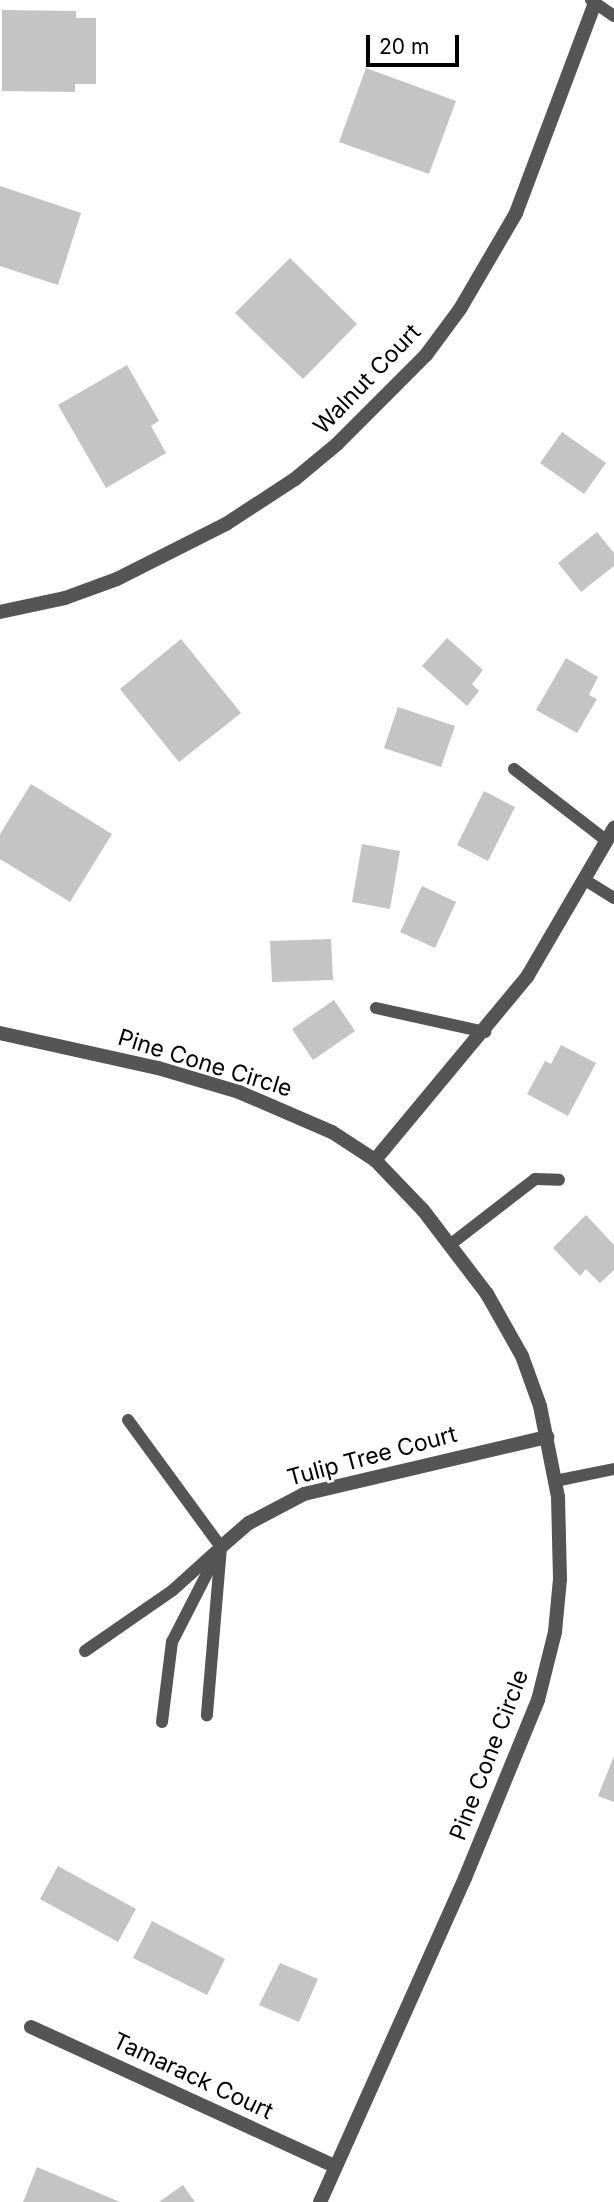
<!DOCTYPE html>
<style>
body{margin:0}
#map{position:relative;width:614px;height:2202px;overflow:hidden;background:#fff;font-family:Inter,sans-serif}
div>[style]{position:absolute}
.building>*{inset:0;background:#c4c4c4}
.lane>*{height:12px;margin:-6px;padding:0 6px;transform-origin:6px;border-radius:6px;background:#555}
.street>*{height:14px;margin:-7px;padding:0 7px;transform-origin:7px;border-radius:7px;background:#555}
span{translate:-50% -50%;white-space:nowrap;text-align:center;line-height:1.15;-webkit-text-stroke:5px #fff;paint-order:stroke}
.street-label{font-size:23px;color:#000}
.scale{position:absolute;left:366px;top:35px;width:93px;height:32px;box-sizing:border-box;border:4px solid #000;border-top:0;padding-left:9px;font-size:21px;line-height:24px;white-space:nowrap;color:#000;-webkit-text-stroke:5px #fff;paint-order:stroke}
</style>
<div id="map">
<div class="building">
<div style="clip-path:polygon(2px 10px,76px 11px,76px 18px,96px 18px,96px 84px,75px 84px,75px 92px,2px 91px)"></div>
<div style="clip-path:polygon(366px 68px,456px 101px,429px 174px,339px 142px)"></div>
<div style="clip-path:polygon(0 186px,81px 213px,58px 285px,0 266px)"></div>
<div style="clip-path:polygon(290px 258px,357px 324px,303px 379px,235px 313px)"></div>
<div style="clip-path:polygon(127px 365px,159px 421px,151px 426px,166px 453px,106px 488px,58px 405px)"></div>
<div style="clip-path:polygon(562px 432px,606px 463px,584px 494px,540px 463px)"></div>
<div style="clip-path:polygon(597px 532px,614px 553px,614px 566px,581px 592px,558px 563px)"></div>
<div style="clip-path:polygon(447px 638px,483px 670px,472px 684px,479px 691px,467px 706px,422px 666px)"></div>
<div style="clip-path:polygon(181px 639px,241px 713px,179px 762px,120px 689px)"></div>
<div style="clip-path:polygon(566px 658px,598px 677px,589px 695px,597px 699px,577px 733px,536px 710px)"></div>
<div style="clip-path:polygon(398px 707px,455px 726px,441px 767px,384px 748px)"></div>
<div style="clip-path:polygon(31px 784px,112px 834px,70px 902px,0 859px,0 834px)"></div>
<div style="clip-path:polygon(484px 791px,515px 807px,488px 861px,457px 845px)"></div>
<div style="clip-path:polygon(362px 844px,400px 851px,390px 909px,352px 902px)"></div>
<div style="clip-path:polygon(422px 886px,456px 902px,435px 948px,400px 932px)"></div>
<div style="clip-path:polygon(331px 939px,333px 980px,272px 982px,270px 941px)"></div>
<div style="clip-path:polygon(334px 1000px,355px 1031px,313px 1060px,292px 1029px)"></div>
<div style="clip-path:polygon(561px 1045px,596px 1063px,568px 1116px,527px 1094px,545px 1061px,551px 1064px)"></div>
<div style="clip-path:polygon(586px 1215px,614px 1245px,614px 1270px,600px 1283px,586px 1269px,580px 1276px,553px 1248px)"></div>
<div style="clip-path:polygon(614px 1756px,614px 1802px,598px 1796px)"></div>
<div style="clip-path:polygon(58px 1866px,136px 1909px,118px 1942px,40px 1899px)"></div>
<div style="clip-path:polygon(152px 1921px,225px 1959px,207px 1995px,133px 1958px)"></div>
<div style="clip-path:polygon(280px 1963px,318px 1979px,299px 2022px,259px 2005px)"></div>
<div style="clip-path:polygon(37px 2167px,120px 2202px,23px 2202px)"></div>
<div style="clip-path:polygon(183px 2185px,195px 2202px,159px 2202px)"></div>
</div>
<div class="lane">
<div style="left:591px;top:0;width:28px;rotate:35deg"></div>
<div style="left:514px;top:769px;width:118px;rotate:37.7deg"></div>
<div style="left:585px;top:880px;width:34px;rotate:32deg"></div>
<div style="left:376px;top:1008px;width:112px;rotate:12.4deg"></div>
<div style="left:451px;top:1244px;width:106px;rotate:-37.7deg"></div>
<div style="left:535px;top:1179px;width:24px;rotate:2deg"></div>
<div style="left:128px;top:1420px;width:157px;rotate:53.8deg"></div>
<div style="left:221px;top:1547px;width:169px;rotate:94.8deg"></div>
<div style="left:555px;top:1481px;width:60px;rotate:-11.5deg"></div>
<div style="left:85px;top:1651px;width:107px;rotate:-34.7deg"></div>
<div style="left:173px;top:1590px;width:57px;rotate:-42.1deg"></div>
<div style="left:162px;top:1722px;width:81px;rotate:-82.9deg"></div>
<div style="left:172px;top:1642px;width:101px;rotate:-62.9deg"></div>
</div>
<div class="street">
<div style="left:0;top:612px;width:66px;rotate:-12.2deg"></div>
<div style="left:65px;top:598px;width:55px;rotate:-20.1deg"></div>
<div style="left:117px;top:579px;width:122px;rotate:-26.8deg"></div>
<div style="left:226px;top:524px;width:82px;rotate:-33.1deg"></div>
<div style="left:295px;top:479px;width:55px;rotate:-39.8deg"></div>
<div style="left:337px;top:444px;width:126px;rotate:-45deg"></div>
<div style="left:426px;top:355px;width:57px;rotate:-53.5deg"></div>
<div style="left:460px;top:309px;width:111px;rotate:-59.7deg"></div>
<div style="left:516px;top:213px;width:222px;rotate:-69.4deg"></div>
<div style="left:0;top:1033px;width:162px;rotate:12.5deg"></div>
<div style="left:158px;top:1068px;width:84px;rotate:16.5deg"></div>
<div style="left:239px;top:1092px;width:101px;rotate:23.3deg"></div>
<div style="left:332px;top:1132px;width:51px;rotate:33.1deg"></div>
<div style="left:375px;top:1160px;width:69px;rotate:46.2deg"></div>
<div style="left:423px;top:1210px;width:106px;rotate:52.7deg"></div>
<div style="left:487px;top:1294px;width:71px;rotate:60.6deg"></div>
<div style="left:522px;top:1356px;width:53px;rotate:70.2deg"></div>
<div style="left:540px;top:1406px;width:93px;rotate:78.8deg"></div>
<div style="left:558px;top:1497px;width:82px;rotate:88.6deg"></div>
<div style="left:560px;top:1579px;width:53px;rotate:95.4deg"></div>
<div style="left:555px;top:1632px;width:70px;rotate:104deg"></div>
<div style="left:538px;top:1700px;width:192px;rotate:112.3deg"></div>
<div style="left:465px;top:1878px;width:355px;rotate:114.1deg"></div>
<div style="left:375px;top:1160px;width:238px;rotate:-50.3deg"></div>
<div style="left:527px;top:977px;width:173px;rotate:-59.7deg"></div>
<div style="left:221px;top:1547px;width:37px;rotate:-41deg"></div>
<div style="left:249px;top:1523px;width:62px;rotate:-27.8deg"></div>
<div style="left:304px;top:1494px;width:250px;rotate:-13.2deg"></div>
<div style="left:31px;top:2027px;width:334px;rotate:24.6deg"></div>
</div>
<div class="street-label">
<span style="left:367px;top:379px;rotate:-46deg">Walnut Court</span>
<span style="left:205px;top:1063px;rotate:17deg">Pine Cone Circle</span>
<span style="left:372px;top:1456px;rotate:-15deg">Tulip Tree Court</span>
<span style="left:489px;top:1755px;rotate:-69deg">Pine Cone Circle</span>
<span style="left:193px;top:2076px;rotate:25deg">Tamarack Court</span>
</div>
<div class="scale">20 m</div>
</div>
